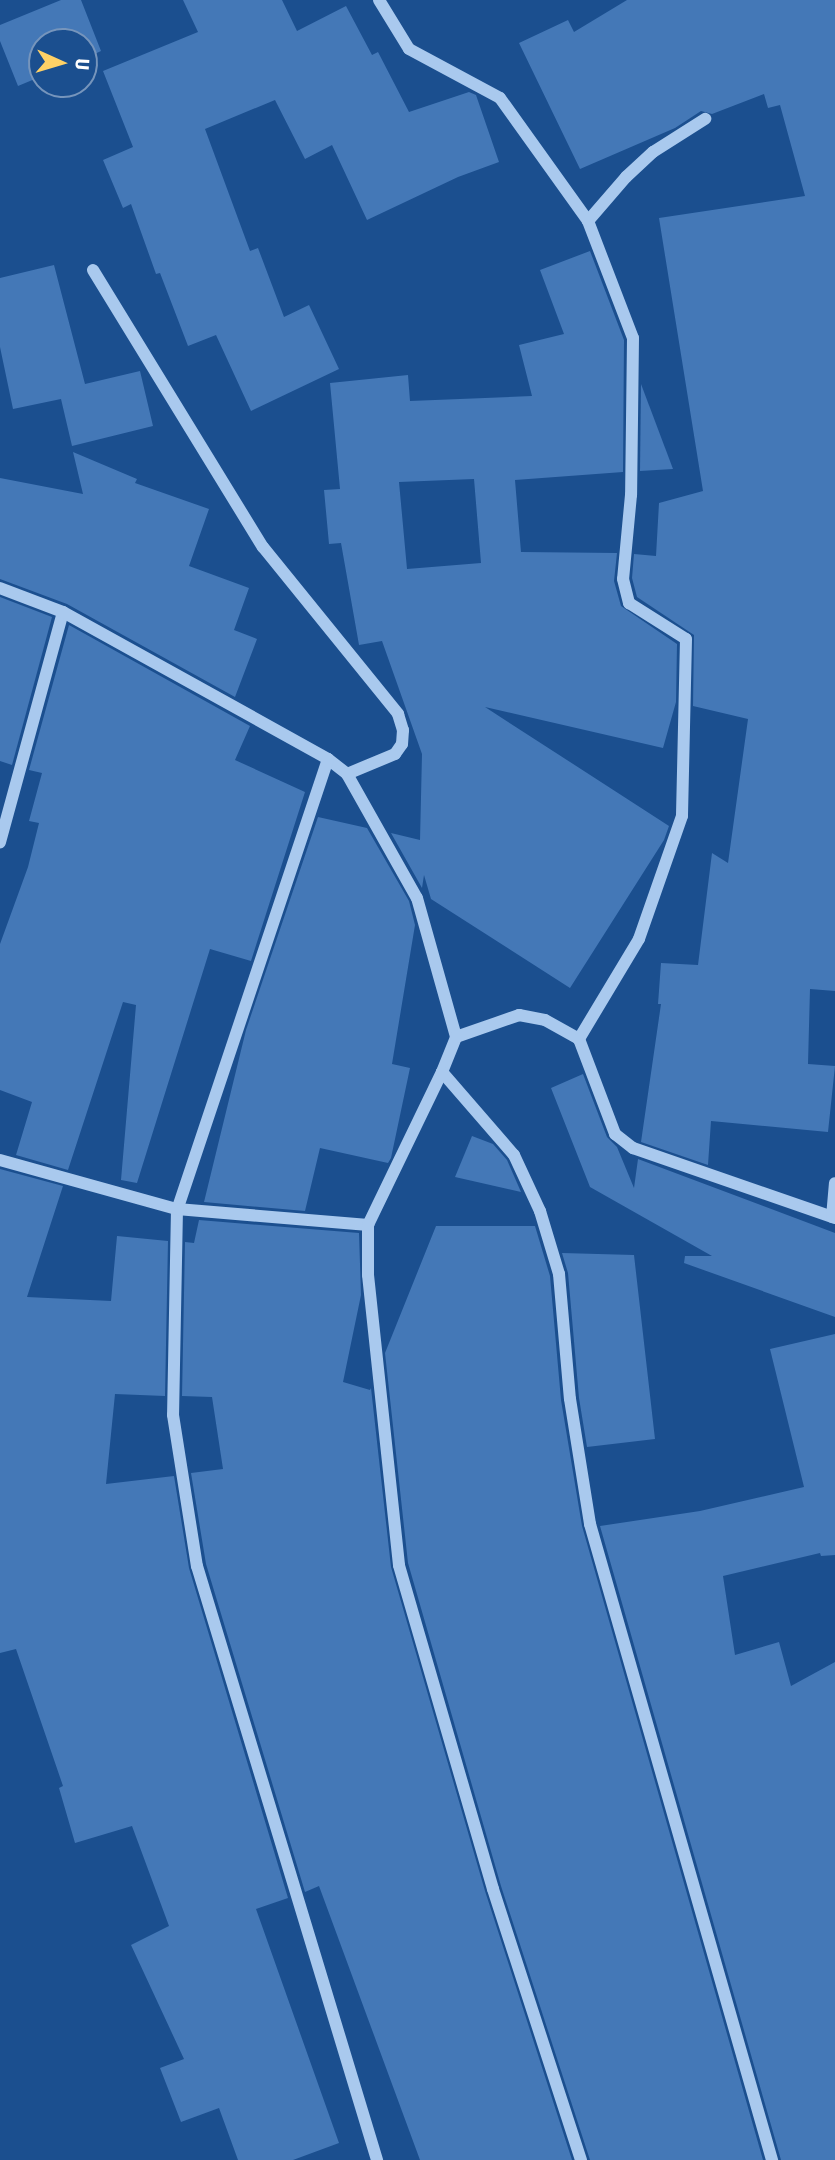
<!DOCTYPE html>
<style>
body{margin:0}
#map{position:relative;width:835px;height:2160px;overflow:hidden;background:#1b4f8f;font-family:"Fira Sans Condensed",sans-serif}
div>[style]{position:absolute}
.building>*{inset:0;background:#4478b7}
.minor>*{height:12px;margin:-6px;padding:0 6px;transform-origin:6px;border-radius:6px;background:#a9c9ee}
span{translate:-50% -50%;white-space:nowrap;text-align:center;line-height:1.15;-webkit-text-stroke:5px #1b4f8f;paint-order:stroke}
.north{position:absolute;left:28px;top:28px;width:70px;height:70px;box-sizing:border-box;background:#1b4f8f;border:2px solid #7695bc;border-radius:50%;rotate:94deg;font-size:19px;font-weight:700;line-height:28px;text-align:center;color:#fff}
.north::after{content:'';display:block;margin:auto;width:24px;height:32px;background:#ffd166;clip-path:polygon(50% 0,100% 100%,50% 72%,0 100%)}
</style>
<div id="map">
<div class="building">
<div style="clip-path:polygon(61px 0,81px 0,101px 51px,84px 59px,84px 42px,42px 42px,42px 76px,18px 86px,0 41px,0 25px)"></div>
<div style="clip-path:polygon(183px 0,282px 0,297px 31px,346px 6px,372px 55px,378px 52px,409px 112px,469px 92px,476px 95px,499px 162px,458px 177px,367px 220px,332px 145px,305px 159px,275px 100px,205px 129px,250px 251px,258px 248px,284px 317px,309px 305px,339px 369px,251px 411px,216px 335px,188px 346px,160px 273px,156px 274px,131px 204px,123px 208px,103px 160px,133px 147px,103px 71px,198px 32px)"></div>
<div style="clip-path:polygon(627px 0,835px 0,835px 991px,810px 989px,808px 1064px,835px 1066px,828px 1132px,711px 1121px,708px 1165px,641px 1142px,661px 1004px,658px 1004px,661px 963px,698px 965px,712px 853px,728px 863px,748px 719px,693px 706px,694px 635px,637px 597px,632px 578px,634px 554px,656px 556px,659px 503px,703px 491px,659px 218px,805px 196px,780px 105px,768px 108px,764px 94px,712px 114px,701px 111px,675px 128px,580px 169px,519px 43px,568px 20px,574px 32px)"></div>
<div style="clip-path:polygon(evenodd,590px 251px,624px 340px,623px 472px,515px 480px,521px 552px,617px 553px,614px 581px,621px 606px,677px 644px,676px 702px,663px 748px,485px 707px,669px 826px,664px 840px,570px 988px,431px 899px,424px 875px,422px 888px,391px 833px,420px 840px,422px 754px,382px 641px,359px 645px,341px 543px,329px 544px,324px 490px,340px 489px,330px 383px,408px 375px,410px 401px,532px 396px,519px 345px,564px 334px,540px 270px,590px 251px,474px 479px,481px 563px,407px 569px,399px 482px,474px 479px)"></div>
<div style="clip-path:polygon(54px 265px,85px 384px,140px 371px,153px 426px,72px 446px,61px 399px,13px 409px,0 347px,0 278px)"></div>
<div style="clip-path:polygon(641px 384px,673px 469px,640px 471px)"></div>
<div style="clip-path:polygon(73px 452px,137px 479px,135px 483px,209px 509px,189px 566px,249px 588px,234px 630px,257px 639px,235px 697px,67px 604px,0 579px,0 478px,83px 494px)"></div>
<div style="clip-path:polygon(0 597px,52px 617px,12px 765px,0 761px)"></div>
<div style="clip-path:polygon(69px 625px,250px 726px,235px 760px,305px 792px,251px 961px,210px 949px,137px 1183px,121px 1180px,136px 1005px,123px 1002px,68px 1170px,16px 1155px,32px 1102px,0 1090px,0 944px,28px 867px,39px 823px,29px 821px,42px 773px,29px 770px)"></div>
<div style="clip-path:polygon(318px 817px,367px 828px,409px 901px,415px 925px,392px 1064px,410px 1068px,391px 1158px,388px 1163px,320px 1148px,305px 1211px,204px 1202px,246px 1030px)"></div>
<div style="clip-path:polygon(583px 1074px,607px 1137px,617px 1147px,634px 1188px,638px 1159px,835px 1233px,835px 1317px,684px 1263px,685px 1256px,712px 1256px,590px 1187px,551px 1088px)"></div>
<div style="clip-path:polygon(472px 1136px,493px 1144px,507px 1160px,521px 1192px,455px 1177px)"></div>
<div style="clip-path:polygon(0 1169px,63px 1186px,27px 1297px,111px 1301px,117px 1236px,168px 1241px,165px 1396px,115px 1394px,106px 1484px,174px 1476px,189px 1568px,288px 1898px,256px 1909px,339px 2143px,293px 2160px,238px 2160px,219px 2108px,181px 2122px,160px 2068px,184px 2059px,131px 1945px,169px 1926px,132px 1826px,75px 1843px,59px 1788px,63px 1786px,16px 1649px,0 1653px)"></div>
<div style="clip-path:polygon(199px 1220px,359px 1233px,361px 1295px,343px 1382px,370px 1390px,371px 1388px,391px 1567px,485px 1891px,572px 2160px,420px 2160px,319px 1886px,305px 1892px,206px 1564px,191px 1473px,223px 1469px,212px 1397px,182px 1396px,185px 1242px,194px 1243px)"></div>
<div style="clip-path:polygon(436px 1226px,535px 1226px,550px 1276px,561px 1400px,582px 1526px,763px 2160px,590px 2160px,501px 1886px,408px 1563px,385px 1353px)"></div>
<div style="clip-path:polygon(562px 1253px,634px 1255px,655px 1439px,587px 1447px,579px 1398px,568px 1273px)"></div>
<div style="clip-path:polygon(835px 1334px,835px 1555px,821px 1556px,820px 1553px,723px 1576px,735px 1655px,779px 1642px,791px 1686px,835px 1662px,835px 2160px,781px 2160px,600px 1526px,700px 1511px,804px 1487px,770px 1349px)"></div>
</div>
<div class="minor">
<div style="left:379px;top:0;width:57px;rotate:58.5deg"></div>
<div style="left:409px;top:49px;width:103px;rotate:28.3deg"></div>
<div style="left:500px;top:98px;width:151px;rotate:54.4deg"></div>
<div style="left:588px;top:221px;width:125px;rotate:69deg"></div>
<div style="left:633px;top:338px;width:157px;rotate:90.7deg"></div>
<div style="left:631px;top:495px;width:84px;rotate:95.4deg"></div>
<div style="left:623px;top:579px;width:25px;rotate:76deg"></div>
<div style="left:629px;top:603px;width:67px;rotate:32.3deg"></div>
<div style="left:686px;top:639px;width:177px;rotate:91.3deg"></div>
<div style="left:682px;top:816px;width:130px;rotate:109.3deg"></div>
<div style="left:639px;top:939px;width:117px;rotate:121deg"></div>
<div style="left:588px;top:221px;width:58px;rotate:-49.2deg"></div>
<div style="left:626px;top:177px;width:37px;rotate:-43deg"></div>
<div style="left:653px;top:152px;width:62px;rotate:-32.4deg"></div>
<div style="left:93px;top:270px;width:325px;rotate:58.5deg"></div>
<div style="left:263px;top:547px;width:215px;rotate:51deg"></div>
<div style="left:398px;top:714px;width:17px;rotate:73deg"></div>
<div style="left:403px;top:730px;width:14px;rotate:94deg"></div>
<div style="left:402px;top:744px;width:12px;rotate:125deg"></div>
<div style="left:395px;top:754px;width:52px;rotate:157.4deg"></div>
<div style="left:0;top:588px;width:67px;rotate:20.9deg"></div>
<div style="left:63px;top:612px;width:239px;rotate:105.3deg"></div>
<div style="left:63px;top:612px;width:303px;rotate:29deg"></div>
<div style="left:328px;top:759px;width:24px;rotate:38deg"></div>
<div style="left:347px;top:774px;width:142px;rotate:60.6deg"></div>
<div style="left:417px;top:898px;width:144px;rotate:74.3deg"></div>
<div style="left:328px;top:759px;width:475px;rotate:108.5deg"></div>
<div style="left:177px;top:1209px;width:206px;rotate:91.1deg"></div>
<div style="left:173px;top:1415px;width:153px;rotate:81deg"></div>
<div style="left:197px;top:1566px;width:621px;rotate:73.14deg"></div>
<div style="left:442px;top:1072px;width:38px;rotate:-68deg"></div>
<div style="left:456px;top:1037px;width:67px;rotate:-19.2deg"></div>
<div style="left:519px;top:1015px;width:26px;rotate:11deg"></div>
<div style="left:545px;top:1020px;width:39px;rotate:29deg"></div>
<div style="left:579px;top:1039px;width:102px;rotate:69.2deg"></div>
<div style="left:615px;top:1134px;width:23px;rotate:38deg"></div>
<div style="left:633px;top:1148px;width:214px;rotate:19.1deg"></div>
<div style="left:0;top:1160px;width:184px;rotate:15.5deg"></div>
<div style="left:177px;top:1209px;width:192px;rotate:4.8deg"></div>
<div style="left:832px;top:1217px;width:34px;rotate:-85deg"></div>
<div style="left:581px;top:2160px;width:285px;rotate:-108deg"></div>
<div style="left:493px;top:1889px;width:337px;rotate:-106.2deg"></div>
<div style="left:399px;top:1565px;width:292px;rotate:-96.1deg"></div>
<div style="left:368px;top:1275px;width:50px;rotate:-90deg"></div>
<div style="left:368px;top:1225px;width:170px;rotate:-64.2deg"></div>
<div style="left:442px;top:1072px;width:110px;rotate:49.1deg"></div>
<div style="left:514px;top:1155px;width:62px;rotate:65.1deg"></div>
<div style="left:540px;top:1211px;width:66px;rotate:73.2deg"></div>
<div style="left:559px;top:1274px;width:125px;rotate:85deg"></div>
<div style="left:570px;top:1399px;width:127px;rotate:80.9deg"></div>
<div style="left:590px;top:1524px;width:662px;rotate:74.03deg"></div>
</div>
<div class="north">U</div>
</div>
